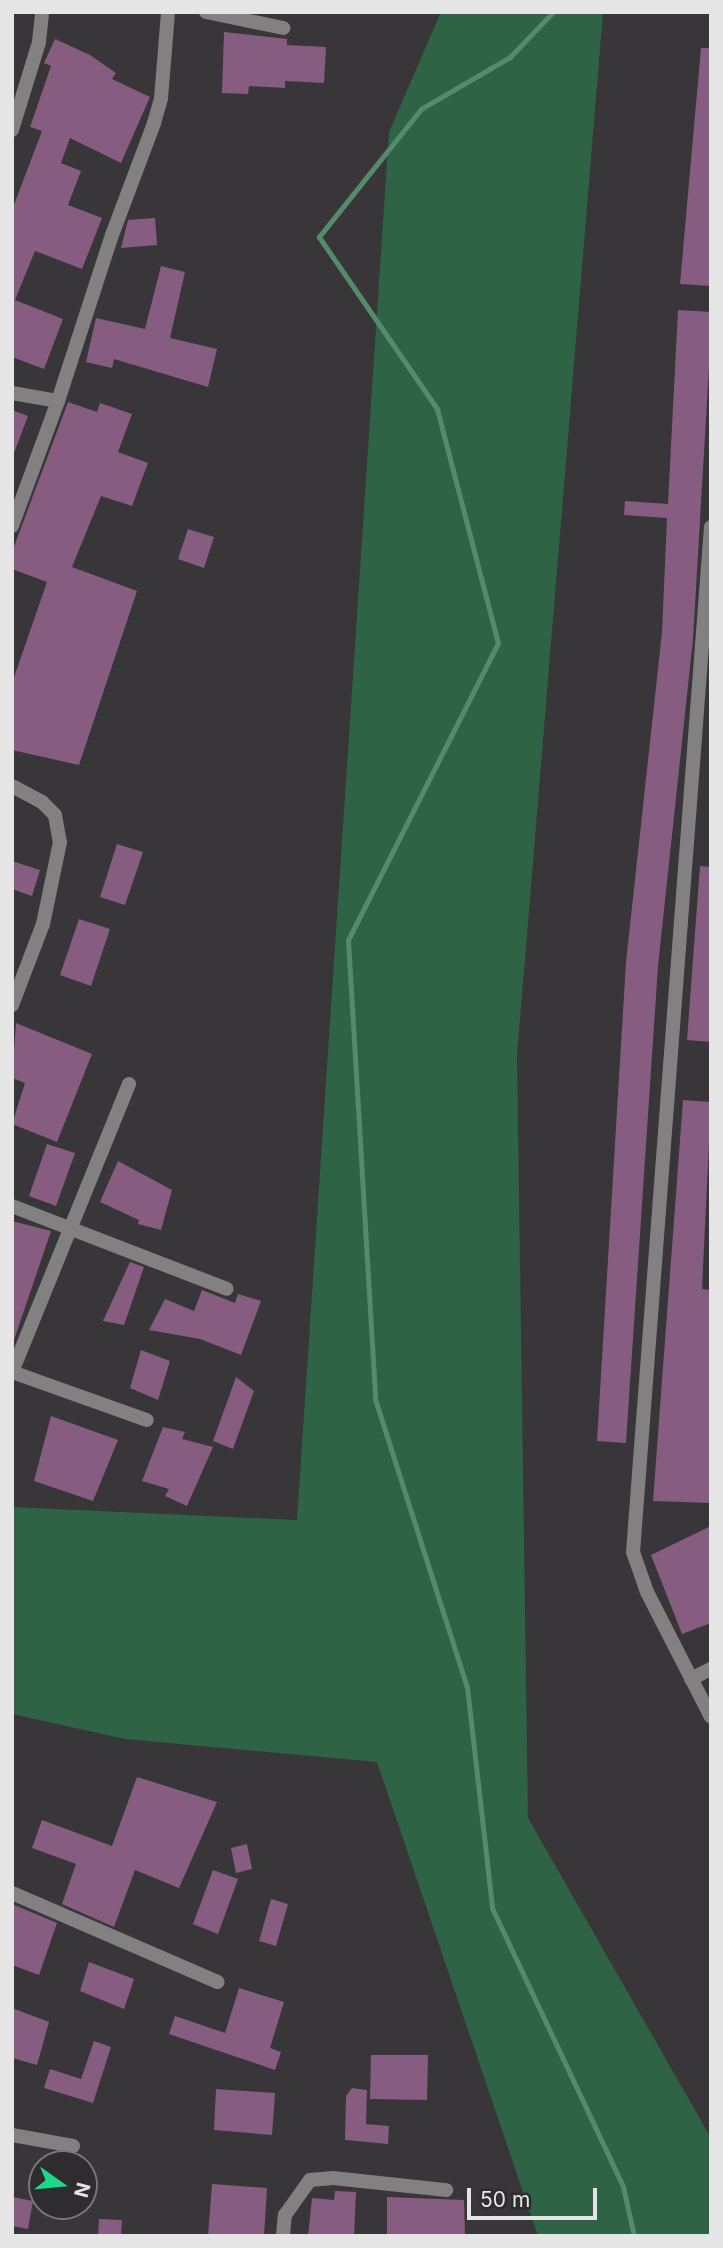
<!DOCTYPE html>
<style>
body{margin:0}
#map{position:relative;width:723px;height:2248px;overflow:hidden;background:#383638;font-family:Inter,sans-serif}
div>[style]{position:absolute}
.green>*{inset:0;background:#2e6345}
.stream>*{height:5px;margin:-2.5px;padding:0 2.5px;transform-origin:2.5px;border-radius:2.5px;background:#548b6b}
.building>*{inset:0;background:#875c81}
.minor>*{height:14px;margin:-7px;padding:0 7px;transform-origin:7px;border-radius:7px;background:#828081}
span{translate:-50% -50%;white-space:nowrap;text-align:center;line-height:1.15;-webkit-text-stroke:7px #2e2c2e;paint-order:stroke}
.frame{position:absolute;inset:0;border:14px solid #e6e5e6;pointer-events:none}
.north{position:absolute;left:28px;top:2150px;width:70px;height:70px;box-sizing:border-box;background:#2e2c2e;border:2px solid #787678;border-radius:50%;rotate:105deg;font-size:19px;font-weight:700;line-height:28px;text-align:center;color:#e6e5e6}
.north::after{content:'';display:block;margin:auto;width:24px;height:32px;background:#1bd988;clip-path:polygon(50% 0,100% 100%,50% 72%,0 100%)}
.scale{position:absolute;left:467px;top:2188px;width:130px;height:32px;box-sizing:border-box;border:4px solid #e6e5e6;border-top:0;padding-left:9px;font-size:21px;line-height:24px;white-space:nowrap;color:#e6e5e6;-webkit-text-stroke:5px #2e2c2e;paint-order:stroke}
</style>
<div id="map">
<div class="green">
<div style="clip-path:polygon(441px 12px,603px 12px,517px 1056px,528px 1818px,711px 2138px,711px 2236px,538px 2236px,377px 1762px,125px 1739px,12px 1714px,12px 1507px,297px 1520px,389px 132px)"></div>
</div>
<div class="stream">
<div style="left:553px;top:12px;width:62px;rotate:133.7deg"></div>
<div style="left:510px;top:57px;width:103px;rotate:149.7deg"></div>
<div style="left:421px;top:109px;width:164px;rotate:128.6deg"></div>
<div style="left:319px;top:237px;width:209px;rotate:55.5deg"></div>
<div style="left:437px;top:409px;width:242px;rotate:75.4deg"></div>
<div style="left:498px;top:643px;width:333px;rotate:116.8deg"></div>
<div style="left:348px;top:940px;width:460px;rotate:86.6deg"></div>
<div style="left:375px;top:1399px;width:302px;rotate:72.3deg"></div>
<div style="left:467px;top:1687px;width:222px;rotate:83.5deg"></div>
<div style="left:492px;top:1908px;width:308px;rotate:64.8deg"></div>
<div style="left:623px;top:2187px;width:50px;rotate:77.3deg"></div>
</div>
<div class="building">
<div style="clip-path:polygon(224px 32px,287px 39px,287px 45px,326px 47px,324px 83px,285px 81px,285px 88px,249px 86px,248px 94px,222px 93px)"></div>
<div style="clip-path:polygon(55px 39px,90px 55px,116px 73px,112px 79px,150px 97px,121px 163px,70px 138px,61px 163px,81px 171px,68px 205px,102px 218px,82px 269px,35px 251px,15px 300px,63px 319px,44px 369px,12px 357px,12px 210px,42px 131px,30px 127px,51px 66px,44px 63px)"></div>
<div style="clip-path:polygon(701px 48px,711px 48px,711px 286px,680px 284px)"></div>
<div style="clip-path:polygon(155px 218px,157px 245px,121px 248px,128px 220px)"></div>
<div style="clip-path:polygon(161px 266px,185px 272px,170px 338px,217px 349px,208px 387px,114px 359px,112px 368px,86px 362px,96px 318px,145px 329px)"></div>
<div style="clip-path:polygon(678px 310px,711px 312px,711px 334px,693px 639px,658px 966px,626px 1443px,597px 1441px,626px 962px,662px 632px,667px 518px,624px 515px,625px 501px,668px 504px)"></div>
<div style="clip-path:polygon(68px 402px,97px 412px,100px 403px,132px 414px,118px 452px,148px 463px,132px 506px,101px 496px,72px 567px,137px 591px,79px 765px,12px 750px,12px 683px,47px 582px,12px 569px,12px 552px)"></div>
<div style="clip-path:polygon(12px 410px,28px 416px,14px 453px,12px 453px)"></div>
<div style="clip-path:polygon(188px 529px,214px 537px,204px 568px,178px 559px)"></div>
<div style="clip-path:polygon(117px 844px,143px 852px,125px 905px,100px 897px)"></div>
<div style="clip-path:polygon(12px 861px,40px 870px,32px 896px,12px 889px)"></div>
<div style="clip-path:polygon(700px 866px,711px 867px,711px 1042px,687px 1040px)"></div>
<div style="clip-path:polygon(79px 919px,110px 929px,91px 986px,60px 975px)"></div>
<div style="clip-path:polygon(16px 1023px,92px 1054px,57px 1142px,12px 1124px,25px 1083px,12px 1078px)"></div>
<div style="clip-path:polygon(683px 1100px,711px 1102px,702px 1289px,711px 1290px,711px 1503px,653px 1501px)"></div>
<div style="clip-path:polygon(47px 1144px,75px 1153px,56px 1206px,29px 1196px)"></div>
<div style="clip-path:polygon(118px 1161px,172px 1190px,161px 1230px,138px 1224px,139px 1220px,100px 1202px)"></div>
<div style="clip-path:polygon(12px 1221px,51px 1231px,13px 1343px,12px 1343px)"></div>
<div style="clip-path:polygon(130px 1262px,144px 1267px,124px 1325px,103px 1321px)"></div>
<div style="clip-path:polygon(202px 1290px,235px 1303px,238px 1294px,261px 1301px,241px 1355px,200px 1339px,149px 1330px,165px 1299px,194px 1311px)"></div>
<div style="clip-path:polygon(141px 1350px,170px 1361px,158px 1400px,130px 1388px)"></div>
<div style="clip-path:polygon(236px 1377px,254px 1391px,233px 1449px,213px 1441px)"></div>
<div style="clip-path:polygon(51px 1416px,118px 1440px,93px 1501px,34px 1481px)"></div>
<div style="clip-path:polygon(163px 1427px,185px 1432px,182px 1439px,213px 1447px,187px 1506px,165px 1496px,169px 1489px,142px 1481px)"></div>
<div style="clip-path:polygon(711px 1526px,711px 1623px,682px 1634px,651px 1555px)"></div>
<div style="clip-path:polygon(137px 1777px,217px 1802px,179px 1888px,135px 1870px,114px 1927px,62px 1904px,76px 1864px,32px 1848px,42px 1820px,112px 1846px)"></div>
<div style="clip-path:polygon(247px 1844px,252px 1869px,236px 1873px,231px 1848px)"></div>
<div style="clip-path:polygon(213px 1870px,238px 1879px,218px 1934px,193px 1924px)"></div>
<div style="clip-path:polygon(271px 1899px,288px 1904px,276px 1946px,259px 1941px)"></div>
<div style="clip-path:polygon(12px 1904px,57px 1923px,39px 1975px,12px 1965px)"></div>
<div style="clip-path:polygon(89px 1962px,134px 1979px,124px 2009px,80px 1991px)"></div>
<div style="clip-path:polygon(239px 1988px,284px 2002px,270px 2048px,281px 2052px,275px 2070px,169px 2034px,175px 2016px,225px 2033px)"></div>
<div style="clip-path:polygon(12px 2008px,49px 2022px,37px 2065px,12px 2058px)"></div>
<div style="clip-path:polygon(94px 2041px,111px 2047px,93px 2103px,44px 2088px,50px 2069px,81px 2079px)"></div>
<div style="clip-path:polygon(371px 2055px,428px 2055px,427px 2100px,370px 2099px)"></div>
<div style="clip-path:polygon(352px 2088px,367px 2090px,366px 2124px,389px 2126px,388px 2144px,345px 2140px,346px 2096px)"></div>
<div style="clip-path:polygon(216px 2089px,275px 2093px,272px 2135px,214px 2130px)"></div>
<div style="clip-path:polygon(212px 2184px,267px 2188px,264px 2236px,208px 2236px)"></div>
<div style="clip-path:polygon(335px 2191px,356px 2192px,354px 2236px,308px 2236px,312px 2198px,334px 2200px)"></div>
<div style="clip-path:polygon(12px 2197px,33px 2201px,28px 2229px,12px 2226px)"></div>
<div style="clip-path:polygon(387px 2197px,464px 2200px,465px 2236px,387px 2236px)"></div>
<div style="clip-path:polygon(99px 2219px,122px 2220px,121px 2236px,98px 2236px)"></div>
</div>
<div class="minor">
<div style="left:206px;top:12px;width:79px;rotate:11.7deg"></div>
<div style="left:12px;top:130px;width:92px;rotate:-72.9deg"></div>
<div style="left:39px;top:42px;width:30px;rotate:-84deg"></div>
<div style="left:12px;top:393px;width:47px;rotate:9.9deg"></div>
<div style="left:58px;top:401px;width:133px;rotate:110.2deg"></div>
<div style="left:58px;top:401px;width:175px;rotate:-72deg"></div>
<div style="left:112px;top:235px;width:120px;rotate:-69.4deg"></div>
<div style="left:154px;top:123px;width:26px;rotate:-74deg"></div>
<div style="left:161px;top:98px;width:86px;rotate:-85.3deg"></div>
<div style="left:711px;top:527px;width:1028px;rotate:94.35deg"></div>
<div style="left:633px;top:1552px;width:42px;rotate:70.7deg"></div>
<div style="left:647px;top:1592px;width:140px;rotate:62.9deg"></div>
<div style="left:12px;top:786px;width:34px;rotate:28deg"></div>
<div style="left:42px;top:802px;width:18px;rotate:45deg"></div>
<div style="left:55px;top:815px;width:27px;rotate:80deg"></div>
<div style="left:60px;top:842px;width:84px;rotate:101.7deg"></div>
<div style="left:43px;top:924px;width:87px;rotate:110.9deg"></div>
<div style="left:129px;top:1084px;width:311px;rotate:112.1deg"></div>
<div style="left:12px;top:1372px;width:143px;rotate:19.6deg"></div>
<div style="left:12px;top:1206px;width:230px;rotate:21.1deg"></div>
<div style="left:691px;top:1679px;width:22px;rotate:-27deg"></div>
<div style="left:12px;top:1893px;width:224px;rotate:23.4deg"></div>
<div style="left:12px;top:2135px;width:62px;rotate:10.2deg"></div>
<div style="left:283px;top:2236px;width:21px;rotate:-85deg"></div>
<div style="left:285px;top:2215px;width:43px;rotate:-54.5deg"></div>
<div style="left:310px;top:2180px;width:23px;rotate:-5deg"></div>
<div style="left:333px;top:2178px;width:114px;rotate:6.1deg"></div>
</div>
<div class="frame"></div>
<div class="north">N</div>
<div class="scale">50 m</div>
</div>
